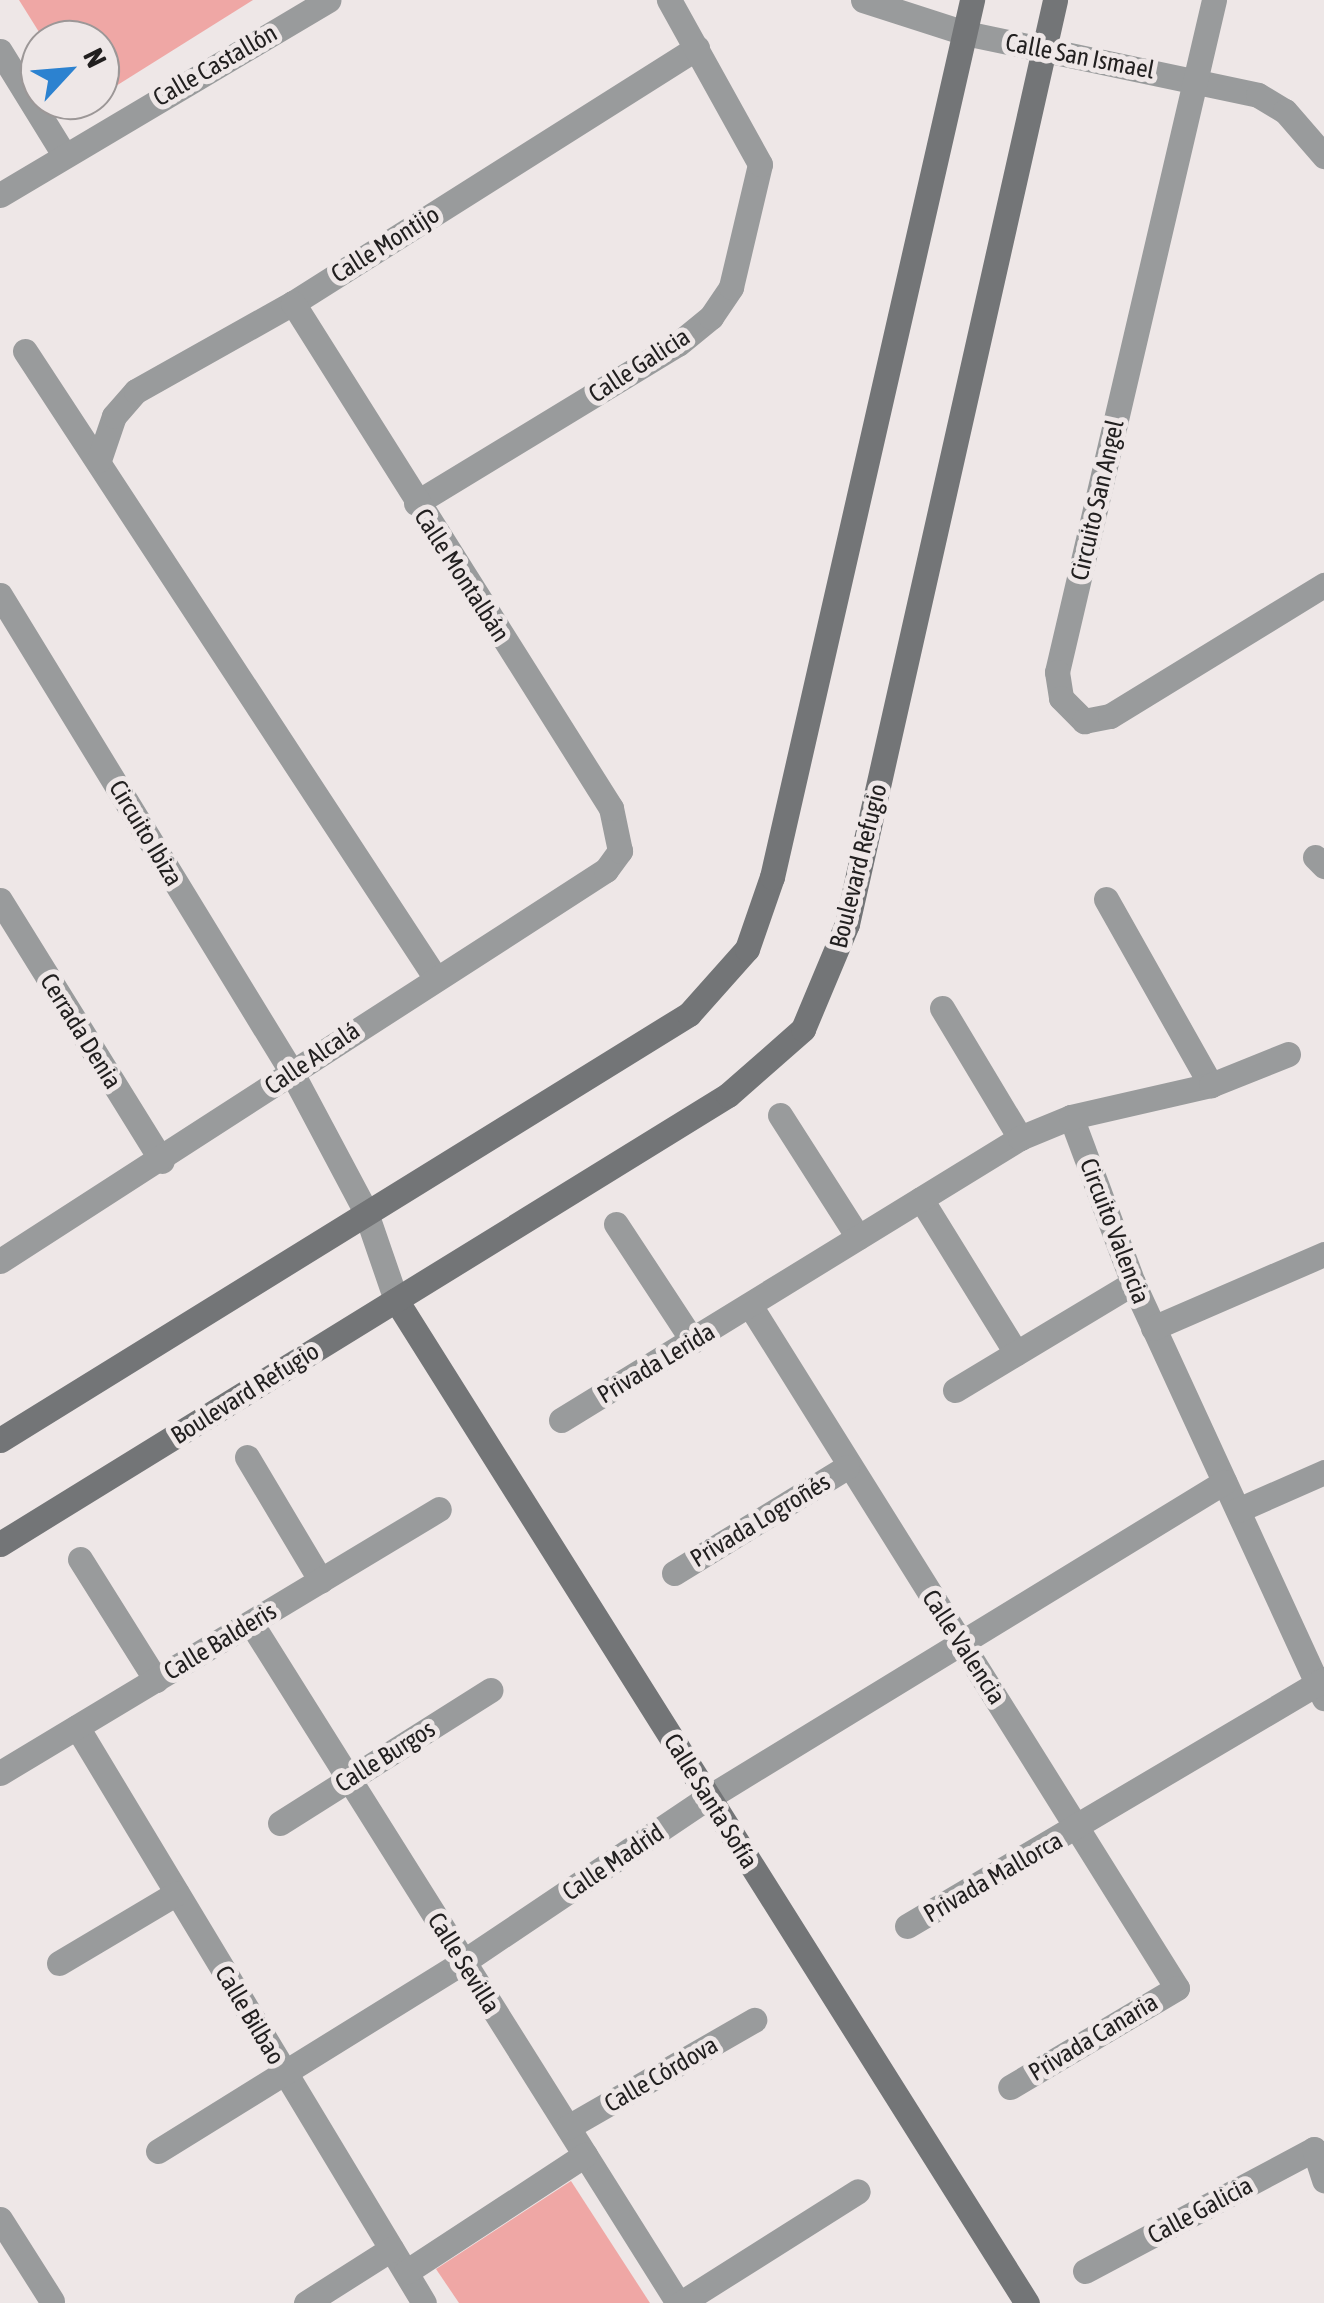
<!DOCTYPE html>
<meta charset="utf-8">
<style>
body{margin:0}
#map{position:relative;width:1324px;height:2303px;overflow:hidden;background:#eee7e7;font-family:"Asap Condensed",sans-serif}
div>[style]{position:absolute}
.green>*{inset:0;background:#efa7a5}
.street>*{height:25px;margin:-12.5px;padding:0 12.5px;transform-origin:12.5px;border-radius:12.5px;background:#999b9c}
.secondary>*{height:25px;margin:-12.5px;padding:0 12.5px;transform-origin:12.5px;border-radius:12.5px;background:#737577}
span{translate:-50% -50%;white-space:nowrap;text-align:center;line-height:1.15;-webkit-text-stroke:10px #eee7e7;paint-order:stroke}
.street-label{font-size:25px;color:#222020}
.north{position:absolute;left:20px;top:20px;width:100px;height:100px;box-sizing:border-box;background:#eee7e7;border:2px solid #9c9797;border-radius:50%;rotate:64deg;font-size:28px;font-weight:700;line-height:40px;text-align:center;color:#222020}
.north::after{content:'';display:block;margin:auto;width:35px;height:45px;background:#2c82d0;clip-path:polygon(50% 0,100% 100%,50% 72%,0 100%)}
</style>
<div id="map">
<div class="green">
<div style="clip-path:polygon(19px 0,253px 0,100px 96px,100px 40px,44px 40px)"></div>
<div style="clip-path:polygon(571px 2181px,650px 2303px,459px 2303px,436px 2269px)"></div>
</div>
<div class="street">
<div style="left:863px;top:0;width:107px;rotate:17.9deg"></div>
<div style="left:965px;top:33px;width:299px;rotate:11.9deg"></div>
<div style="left:1258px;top:95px;width:31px;rotate:31deg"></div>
<div style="left:1285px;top:111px;width:60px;rotate:49.1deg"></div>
<div style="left:1214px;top:0;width:690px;rotate:103.15deg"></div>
<div style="left:1057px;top:672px;width:26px;rotate:81deg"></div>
<div style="left:1061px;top:698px;width:33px;rotate:45deg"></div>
<div style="left:1084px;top:721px;width:26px;rotate:-11deg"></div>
<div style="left:1110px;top:716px;width:251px;rotate:-31.5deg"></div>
<div style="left:0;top:51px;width:120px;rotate:58.3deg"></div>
<div style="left:0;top:195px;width:382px;rotate:-30.7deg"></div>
<div style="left:25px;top:351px;width:748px;rotate:56.78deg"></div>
<div style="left:99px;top:460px;width:46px;rotate:-71.2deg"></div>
<div style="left:114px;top:416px;width:33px;rotate:-49deg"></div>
<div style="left:136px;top:391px;width:180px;rotate:-29.3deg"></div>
<div style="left:293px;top:303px;width:478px;rotate:-32.3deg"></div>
<div style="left:416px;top:503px;width:306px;rotate:-31.3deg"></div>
<div style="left:678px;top:344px;width:43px;rotate:-39.3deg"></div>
<div style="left:711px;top:317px;width:36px;rotate:-56deg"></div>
<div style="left:731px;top:287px;width:126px;rotate:-76.7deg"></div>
<div style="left:760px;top:164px;width:188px;rotate:-119deg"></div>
<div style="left:0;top:595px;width:558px;rotate:58.56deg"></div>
<div style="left:291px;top:1071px;width:157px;rotate:62deg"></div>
<div style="left:365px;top:1210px;width:95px;rotate:71deg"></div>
<div style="left:1315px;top:857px;width:13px;rotate:45deg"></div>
<div style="left:1106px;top:899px;width:214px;rotate:60.6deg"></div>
<div style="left:0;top:900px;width:307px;rotate:58.2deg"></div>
<div style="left:942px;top:1008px;width:152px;rotate:59deg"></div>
<div style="left:780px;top:1115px;width:145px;rotate:57.4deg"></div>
<div style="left:1071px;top:1117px;width:177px;rotate:69.5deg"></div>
<div style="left:1133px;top:1283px;width:457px;rotate:65.3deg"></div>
<div style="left:921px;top:1199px;width:181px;rotate:58.3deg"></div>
<div style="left:616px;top:1224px;width:140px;rotate:56.7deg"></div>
<div style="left:0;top:1261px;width:721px;rotate:-32.83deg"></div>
<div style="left:606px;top:870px;width:24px;rotate:-54deg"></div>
<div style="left:620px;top:851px;width:44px;rotate:-101.8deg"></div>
<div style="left:611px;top:808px;width:597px;rotate:-122.2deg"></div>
<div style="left:751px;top:1307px;width:803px;rotate:57.97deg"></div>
<div style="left:1177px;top:1988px;width:194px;rotate:149.3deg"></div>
<div style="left:1153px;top:1328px;width:186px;rotate:-23.4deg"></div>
<div style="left:955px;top:1390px;width:208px;rotate:-31deg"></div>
<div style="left:561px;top:1420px;width:539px;rotate:-31.57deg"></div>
<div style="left:1020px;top:1138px;width:55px;rotate:-22.4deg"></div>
<div style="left:1071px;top:1117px;width:144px;rotate:-12.9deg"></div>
<div style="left:1211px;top:1085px;width:83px;rotate:-21.9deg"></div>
<div style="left:247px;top:1457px;width:144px;rotate:59.2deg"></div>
<div style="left:1238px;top:1510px;width:94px;rotate:-23.8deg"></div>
<div style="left:80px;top:1559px;width:143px;rotate:57.9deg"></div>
<div style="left:674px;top:1573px;width:203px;rotate:-31.5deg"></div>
<div style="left:251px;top:1623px;width:803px;rotate:57.87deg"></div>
<div style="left:77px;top:1727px;width:672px;rotate:58.93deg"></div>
<div style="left:0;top:1773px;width:512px;rotate:-31.02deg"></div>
<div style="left:280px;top:1823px;width:249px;rotate:-32.3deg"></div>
<div style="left:907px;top:1926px;width:485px;rotate:-30.6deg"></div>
<div style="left:59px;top:1963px;width:137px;rotate:-30.7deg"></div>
<div style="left:568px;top:2127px;width:215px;rotate:-29.9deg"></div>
<div style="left:158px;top:2151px;width:359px;rotate:-31.8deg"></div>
<div style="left:463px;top:1962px;width:296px;rotate:-33.9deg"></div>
<div style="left:709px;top:1797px;width:604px;rotate:-31.45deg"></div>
<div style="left:0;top:2219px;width:97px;rotate:57.6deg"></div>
<div style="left:1085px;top:2271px;width:259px;rotate:-28deg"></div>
<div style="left:1314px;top:2149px;width:33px;rotate:72deg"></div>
<div style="left:406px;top:2272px;width:214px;rotate:-33.2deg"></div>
<div style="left:306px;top:2303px;width:101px;rotate:-32.4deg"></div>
<div style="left:681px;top:2303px;width:209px;rotate:-32.3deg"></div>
</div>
<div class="secondary">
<div style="left:396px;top:1300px;width:1185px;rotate:57.83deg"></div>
<div style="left:0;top:1440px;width:810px;rotate:-31.73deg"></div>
<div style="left:689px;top:1014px;width:87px;rotate:-48.3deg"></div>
<div style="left:747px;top:949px;width:76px;rotate:-70.9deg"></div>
<div style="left:772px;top:877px;width:900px;rotate:-77.15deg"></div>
<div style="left:0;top:1544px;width:855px;rotate:-31.66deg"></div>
<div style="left:728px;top:1095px;width:100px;rotate:-41.3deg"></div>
<div style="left:803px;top:1029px;width:114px;rotate:-67.3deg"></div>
<div style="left:847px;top:924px;width:947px;rotate:-77.31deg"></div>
</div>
<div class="street-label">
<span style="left:1080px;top:56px;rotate:11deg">Calle San Ismael</span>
<span style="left:215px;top:65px;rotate:-30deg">Calle Castallón</span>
<span style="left:385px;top:244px;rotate:-32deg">Calle Montijo</span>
<span style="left:639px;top:365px;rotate:-33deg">Calle Galicia</span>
<span style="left:1097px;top:500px;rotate:-77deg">Circuito San Angel</span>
<span style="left:462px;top:575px;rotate:57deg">Calle Montalbán</span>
<span style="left:146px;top:833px;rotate:59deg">Circuito Ibiza</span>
<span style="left:858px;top:866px;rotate:-76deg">Boulevard Refugio</span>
<span style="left:81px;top:1031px;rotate:58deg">Cerrada Denia</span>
<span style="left:312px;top:1058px;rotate:-34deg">Calle Alcalá</span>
<span style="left:1115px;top:1231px;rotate:69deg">Circuito Valencia</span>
<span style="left:656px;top:1363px;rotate:-31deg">Privada Lerida</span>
<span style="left:245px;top:1393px;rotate:-32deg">Boulevard Refugio</span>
<span style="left:760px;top:1520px;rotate:-31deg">Privada Logroñés</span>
<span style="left:220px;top:1641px;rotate:-31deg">Calle Balderis</span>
<span style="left:964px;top:1647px;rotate:57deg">Calle Valencia</span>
<span style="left:385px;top:1756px;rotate:-32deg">Calle Burgos</span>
<span style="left:711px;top:1801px;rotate:58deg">Calle Santa Sofía</span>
<span style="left:613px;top:1862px;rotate:-34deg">Calle Madrid</span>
<span style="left:993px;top:1877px;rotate:-30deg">Privada Mallorca</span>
<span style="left:464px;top:1963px;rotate:58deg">Calle Sevilla</span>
<span style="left:250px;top:2015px;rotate:59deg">Calle Bilbao</span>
<span style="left:1093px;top:2037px;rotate:-31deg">Privada Canaria</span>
<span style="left:661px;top:2074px;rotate:-30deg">Calle Córdova</span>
<span style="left:1200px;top:2210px;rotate:-28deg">Calle Galicia</span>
</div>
<div class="north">N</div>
</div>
